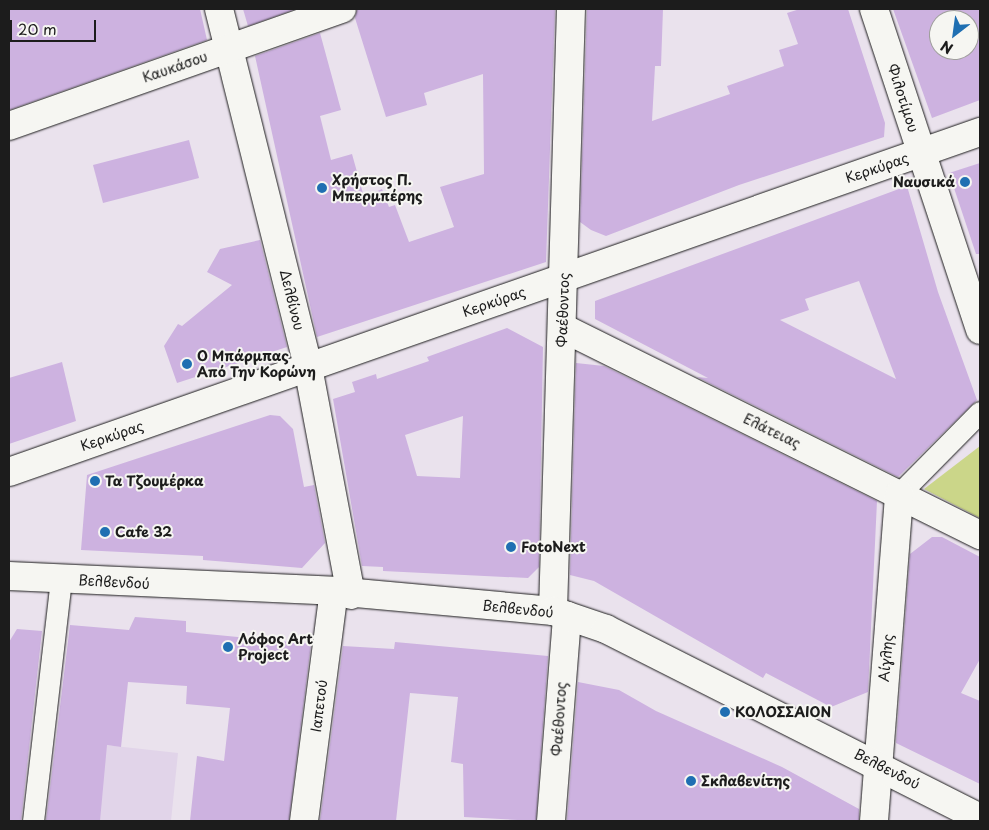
<!DOCTYPE html>
<meta charset="utf-8">
<style>
body{margin:0}
#map{position:relative;width:989px;height:830px;overflow:hidden;background:#eae2ed;font-family:"Playpen Sans",sans-serif}
div>[style]{position:absolute}
.built>*{inset:0;background:#e1d4e9}
.green>*{inset:0;background:#cbd689}
.building>*{inset:0;background:#cdb2e0}
.roads{filter:drop-shadow(0 0 1px #1c1c1c) drop-shadow(0 0 1px #1c1c1c)}
.pedestrian>*{height:21px;margin:-10.5px;padding:0 10.5px;transform-origin:10.5px;border-radius:10.5px;background:#f6f6f2}
.minor>*{height:28px;margin:-14px;padding:0 14px;transform-origin:14px;border-radius:14px;background:#f6f6f2}
.tertiary>*{height:28px;margin:-14px;padding:0 14px;transform-origin:14px;border-radius:14px;background:#f6f6f2}
.dots>*{width:14px;height:14px;translate:-50% -50%;box-sizing:border-box;border:2px solid #f6f6f2;border-radius:50%}
span{translate:-50% -50%;white-space:nowrap;text-align:center;line-height:1.15;-webkit-text-stroke:4px #f6f6f2;paint-order:stroke}
.street-label{font-size:14px;color:#1c1c1c}
.poi-label{font-size:14px;color:#1c1c1c;font-weight:700}
.left{translate:0 -50%;text-align:left}
.right{translate:-100% -50%;text-align:right}
.frame{position:absolute;inset:0;border:10px solid #1c1c1c;pointer-events:none}
.north{position:absolute;left:929px;top:10px;width:50px;height:50px;box-sizing:border-box;background:#f6f6f2;border:1px solid #9f9f9c;border-radius:50%;rotate:210deg;font-size:14px;font-weight:700;line-height:20px;text-align:center;color:#1c1c1c}
.north::after{content:'';display:block;margin:auto;width:18px;height:22px;background:#1f6fb2;clip-path:polygon(50% 0,100% 100%,50% 72%,0 100%)}
.scale{position:absolute;left:10px;top:20px;width:86px;height:22px;box-sizing:border-box;border:2px solid #1c1c1c;border-top:0;padding-left:6px;font-size:15px;line-height:18px;white-space:nowrap;color:#1c1c1c;-webkit-text-stroke:4px #f6f6f2;paint-order:stroke}
</style>
<div id="map">
<div class="built">
<div style="clip-path:polygon(60px 740px,178px 753px,171px 821px,52px 821px)"></div>
</div>
<div class="green">
<div style="clip-path:polygon(980px 446px,980px 518px,924px 489px)"></div>
</div>
<div class="building">
<div style="clip-path:polygon(9px 9px,200px 9px,207px 40px,9px 110px)"></div>
<div style="clip-path:polygon(243px 9px,296px 9px,248px 26px)"></div>
<div style="clip-path:polygon(357px 9px,555px 9px,546px 262px,317px 337px,255px 56px,320px 33px,341px 110px,320px 116px,331px 160px,352px 154px,364px 197px,382px 189px,389px 207px,395px 205px,409px 242px,454px 227px,440px 187px,484px 174px,483px 74px,424px 93px,427px 105px,386px 117px,355px 18px)"></div>
<div style="clip-path:polygon(587px 9px,663px 9px,661px 66px,655px 66px,652px 121px,730px 94px,727px 86px,784px 66px,779px 50px,798px 44px,787px 13px,800px 9px,848px 9px,885px 123px,884px 137px,739px 185px,606px 236px,591px 230px,580px 222px)"></div>
<div style="clip-path:polygon(evenodd,893px 9px,980px 9px,980px 100px,932px 118px,893px 9px,939px 20px,969px 20px,969px 50px,939px 50px,939px 20px)"></div>
<div style="clip-path:polygon(189px 140px,199px 178px,103px 203px,93px 165px)"></div>
<div style="clip-path:polygon(980px 163px,980px 254px,976px 254px,949px 173px)"></div>
<div style="clip-path:polygon(evenodd,907px 186px,938px 292px,977px 400px,898px 477px,697px 377px,708px 378px,595px 319px,595px 301px,907px 186px,859px 281px,896px 379px,780px 320px,809px 310px,805px 299px,859px 281px)"></div>
<div style="clip-path:polygon(260px 240px,287px 347px,177px 383px,164px 346px,178px 324px,182px 326px,232px 285px,207px 272px,220px 249px)"></div>
<div style="clip-path:polygon(evenodd,507px 328px,543px 347px,539px 567px,528px 578px,383px 571px,383px 567px,362px 566px,333px 399px,355px 392px,352px 382px,376px 374px,377px 379px,429px 361px,427px 357px,507px 328px,463px 416px,460px 478px,417px 476px,405px 435px,463px 416px)"></div>
<div style="clip-path:polygon(62px 362px,76px 421px,9px 444px,9px 378px)"></div>
<div style="clip-path:polygon(576px 363px,604px 366px,877px 501px,868px 692px,831px 707px,766px 673px,763px 678px,594px 581px,570px 575px)"></div>
<div style="clip-path:polygon(270px 415px,280px 416px,293px 429px,304px 487px,314px 485px,325px 543px,302px 568px,203px 560px,203px 556px,81px 550px,87px 475px)"></div>
<div style="clip-path:polygon(932px 537px,942px 537px,980px 557px,980px 659px,961px 693px,980px 701px,980px 784px,896px 743px,910px 554px)"></div>
<div style="clip-path:polygon(135px 617px,186px 621px,186px 632px,311px 644px,289px 821px,190px 821px,197px 756px,224px 761px,230px 708px,186px 704px,187px 686px,128px 682px,121px 747px,107px 745px,100px 821px,46px 821px,70px 625px,129px 630px)"></div>
<div style="clip-path:polygon(17px 629px,42px 631px,21px 821px,9px 821px,9px 642px)"></div>
<div style="clip-path:polygon(395px 642px,548px 656px,536px 821px,464px 817px,463px 764px,451px 762px,458px 697px,410px 693px,396px 821px,320px 821px,343px 646px,394px 649px)"></div>
<div style="clip-path:polygon(578px 682px,619px 690px,656px 711px,782px 767px,859px 809px,859px 821px,567px 821px)"></div>
</div>
<div class="roads">
<div class="pedestrian">
<div style="left:899px;top:494px;width:115px;rotate:-45.4deg"></div>
<div style="left:33px;top:821px;width:244px;rotate:-83.4deg"></div>
</div>
<div class="minor">
<div style="left:219px;top:9px;width:369px;rotate:76deg"></div>
<div style="left:308px;top:367px;width:232px;rotate:79.3deg"></div>
<div style="left:874px;top:9px;width:338px;rotate:71.7deg"></div>
<div style="left:9px;top:126px;width:353px;rotate:-19.4deg"></div>
<div style="left:563px;top:328px;width:466px;rotate:26.4deg"></div>
<div style="left:9px;top:472px;width:1029px;rotate:-19.3deg"></div>
<div style="left:553px;top:611px;width:602px;rotate:-88.29deg"></div>
<div style="left:304px;top:821px;width:232px;rotate:-82.6deg"></div>
<div style="left:551px;top:821px;width:206px;rotate:-85.5deg"></div>
<div style="left:874px;top:821px;width:328px;rotate:-85.6deg"></div>
</div>
<div class="tertiary">
<div style="left:9px;top:576px;width:325px;rotate:2.6deg"></div>
<div style="left:334px;top:591px;width:220px;rotate:5.2deg"></div>
<div style="left:553px;top:611px;width:56px;rotate:18.8deg"></div>
<div style="left:606px;top:629px;width:419px;rotate:26.8deg"></div>
</div>
</div>
<div class="dots">
<div style="left:965px;top:182px;background:#1f6fb2"></div>
<div style="left:322px;top:188px;background:#1f6fb2"></div>
<div style="left:187px;top:364px;background:#1f6fb2"></div>
<div style="left:95px;top:481px;background:#1f6fb2"></div>
<div style="left:105px;top:532px;background:#1f6fb2"></div>
<div style="left:511px;top:547px;background:#1f6fb2"></div>
<div style="left:228px;top:647px;background:#1f6fb2"></div>
<div style="left:725px;top:712px;background:#1f6fb2"></div>
<div style="left:691px;top:781px;background:#1f6fb2"></div>
</div>
<div class="street-label">
<span style="left:175px;top:67px;rotate:-19deg">Καυκάσου</span>
<span style="left:903px;top:98px;rotate:72deg">Φιλοτίμου</span>
<span style="left:877px;top:168px;rotate:-19deg">Κερκύρας</span>
<span style="left:292px;top:300px;rotate:76deg">Δελβίνου</span>
<span style="left:494px;top:302px;rotate:-19deg">Κερκύρας</span>
<span style="left:563px;top:310px;rotate:-88deg">Φαέθοντος</span>
<span style="left:772px;top:431px;rotate:26deg">Ελάτειας</span>
<span style="left:112px;top:436px;rotate:-19deg">Κερκύρας</span>
<span style="left:114px;top:582px;rotate:3deg">Βελβενδού</span>
<span style="left:518px;top:609px;rotate:6deg">Βελβενδού</span>
<span style="left:886px;top:658px;rotate:-85deg">Αίγλης</span>
<span style="left:319px;top:706px;rotate:-83deg">Ιαπετού</span>
<span style="left:559px;top:719px;rotate:-86deg">Φαέθοντος</span>
<span style="left:887px;top:769px;rotate:27deg">Βελβενδού</span>
</div>
<div class="poi-label">
<span class="left" style="left:332px;top:188px">Χρήστος Π.<br>Μπερμπέρης</span>
<span class="right" style="left:955px;top:182px">Ναυσικά</span>
<span class="left" style="left:197px;top:364px">Ο Μπάρμπας<br>Από Την Κορώνη</span>
<span class="left" style="left:105px;top:481px">Τα Τζουμέρκα</span>
<span class="left" style="left:115px;top:532px">Cafe 32</span>
<span class="left" style="left:521px;top:547px">FotoNext</span>
<span class="left" style="left:238px;top:647px">Λόφος Art<br>Project</span>
<span class="left" style="left:735px;top:712px">ΚΟΛΟΣΣΑΙΟΝ</span>
<span class="left" style="left:701px;top:781px">Σκλαβενίτης</span>
</div>
<div class="frame"></div>
<div class="north">N</div>
<div class="scale">20 m</div>
</div>
